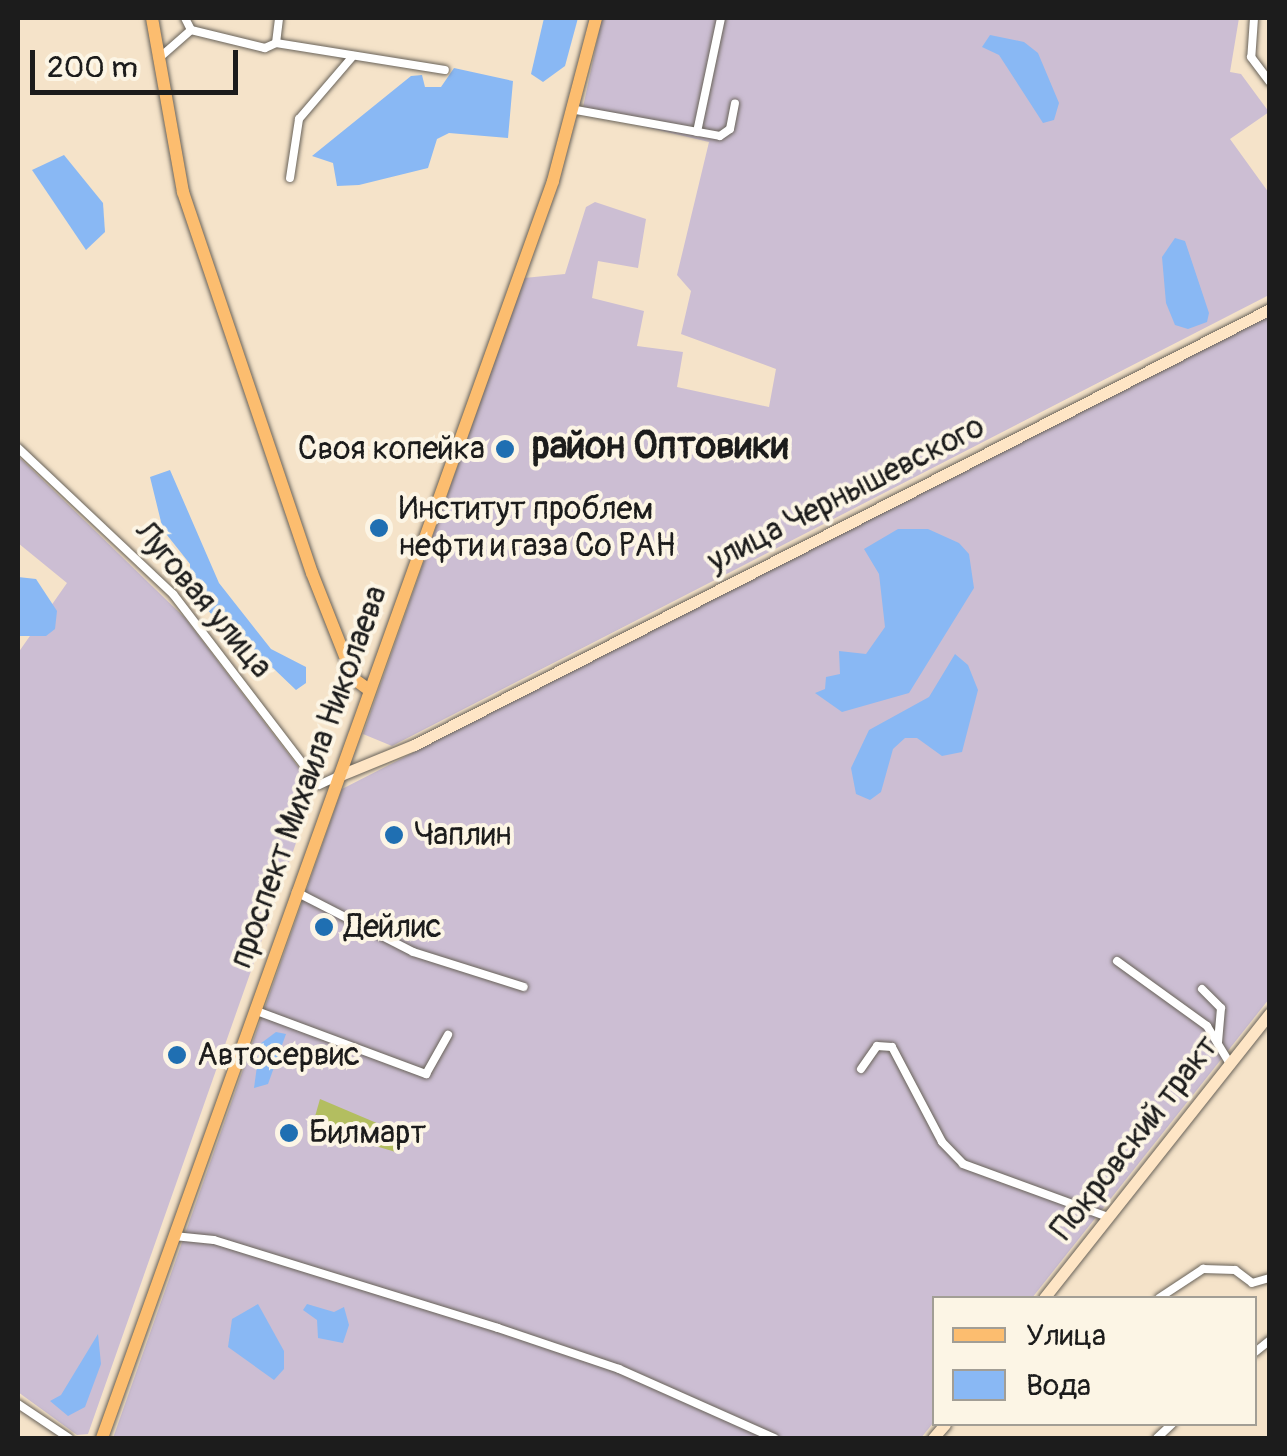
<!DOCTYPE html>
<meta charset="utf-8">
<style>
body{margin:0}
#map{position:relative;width:1287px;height:1456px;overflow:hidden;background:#f5e3c9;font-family:Pangolin,sans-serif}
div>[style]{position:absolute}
.industrial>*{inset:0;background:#ccbed3}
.green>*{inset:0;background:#b3be60}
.water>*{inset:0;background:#89b8f4}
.roads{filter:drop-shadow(0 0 2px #686259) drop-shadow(0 0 2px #686259)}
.street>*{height:8px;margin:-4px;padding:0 4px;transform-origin:4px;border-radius:4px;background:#fff}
.secondary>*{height:11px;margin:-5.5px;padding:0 5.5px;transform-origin:5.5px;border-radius:5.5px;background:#fee5c5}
.primary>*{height:12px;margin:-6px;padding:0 6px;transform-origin:6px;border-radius:6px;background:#fcbd6f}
.dots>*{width:28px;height:28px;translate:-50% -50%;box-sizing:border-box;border:5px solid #fcf5e5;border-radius:50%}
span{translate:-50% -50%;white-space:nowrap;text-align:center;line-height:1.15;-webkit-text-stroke:8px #fcf5e5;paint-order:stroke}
.poi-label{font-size:32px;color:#1c1c1c}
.right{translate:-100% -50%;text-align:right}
.left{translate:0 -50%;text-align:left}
.street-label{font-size:32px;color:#1c1c1c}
.quarter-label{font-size:38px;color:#1c1c1c;font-weight:700}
.frame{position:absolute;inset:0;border:20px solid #1c1c1c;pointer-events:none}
.legend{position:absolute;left:932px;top:1296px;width:325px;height:130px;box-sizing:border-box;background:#fcf5e5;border:2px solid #a29e95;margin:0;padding:12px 18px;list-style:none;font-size:30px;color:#1c1c1c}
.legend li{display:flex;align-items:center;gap:20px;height:50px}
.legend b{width:50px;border:2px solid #a29e95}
.scale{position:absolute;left:30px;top:50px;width:208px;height:45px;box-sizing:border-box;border:5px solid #1c1c1c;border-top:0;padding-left:12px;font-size:30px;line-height:35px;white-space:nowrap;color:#1c1c1c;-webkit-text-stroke:8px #fcf5e5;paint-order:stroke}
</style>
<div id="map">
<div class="industrial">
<div style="clip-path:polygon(602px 18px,1239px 18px,1230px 72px,1241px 74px,1269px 112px,1230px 139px,1269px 193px,1269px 295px,392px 746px,363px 734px,524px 278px,565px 274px,586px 207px,595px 202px,646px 219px,638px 268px,598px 261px,592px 298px,644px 311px,637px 346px,683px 352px,677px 387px,769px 407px,776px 369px,681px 334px,691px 291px,677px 275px,709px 142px,582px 112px)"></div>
<div style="clip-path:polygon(1269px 315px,1269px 999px,1032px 1298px,934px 1298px,934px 1422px,921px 1438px,113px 1438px,342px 789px)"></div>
<div style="clip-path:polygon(18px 456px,185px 618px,315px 789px,88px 1434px,77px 1435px,18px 1392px,18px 653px,67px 583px,18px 543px)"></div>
</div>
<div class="green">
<div style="clip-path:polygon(320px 1099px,405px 1135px,399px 1153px,312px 1127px)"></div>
</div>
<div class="water">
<div style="clip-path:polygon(544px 18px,578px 18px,565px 66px,543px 82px,531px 74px)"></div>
<div style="clip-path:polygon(990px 35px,1024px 42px,1038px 53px,1059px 103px,1054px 120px,1043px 123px,999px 55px,982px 47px)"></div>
<div style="clip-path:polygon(454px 68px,513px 81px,508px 138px,449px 133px,437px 139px,428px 168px,359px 185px,337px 186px,333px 163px,312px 156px,411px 76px,422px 75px,425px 87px,441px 87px)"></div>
<div style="clip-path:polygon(64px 155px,103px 203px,105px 232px,86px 250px,32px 170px)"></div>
<div style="clip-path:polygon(1175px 238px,1185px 241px,1209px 313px,1207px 322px,1188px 329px,1175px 325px,1166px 303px,1162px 257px)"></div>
<div style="clip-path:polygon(170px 470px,219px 583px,271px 649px,306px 667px,306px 683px,296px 690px,273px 668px,246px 657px,190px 588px,190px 564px,163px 530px,150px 477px)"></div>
<div style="clip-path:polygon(898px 529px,928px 529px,959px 543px,969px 554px,974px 588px,909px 693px,842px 712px,815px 693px,825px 689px,826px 677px,840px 674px,839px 651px,866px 654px,885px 627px,879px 574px,864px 549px)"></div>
<div style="clip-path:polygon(18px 577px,36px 579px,57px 611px,55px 629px,46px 636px,18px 636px)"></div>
<div style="clip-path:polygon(955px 654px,968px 665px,978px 690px,962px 752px,942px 756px,917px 738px,905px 738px,893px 749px,881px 792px,870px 800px,856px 794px,851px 768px,869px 730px,929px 697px)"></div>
<div style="clip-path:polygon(276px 1032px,286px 1034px,268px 1084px,254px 1088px,260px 1044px)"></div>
<div style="clip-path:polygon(258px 1304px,284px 1351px,284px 1369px,274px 1380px,228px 1347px,232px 1319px)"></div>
<div style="clip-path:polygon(307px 1304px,334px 1312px,344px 1307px,349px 1325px,343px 1343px,318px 1338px,317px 1320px,303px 1310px)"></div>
<div style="clip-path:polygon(98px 1334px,101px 1364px,85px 1407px,68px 1416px,50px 1401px,61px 1395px)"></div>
</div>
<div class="roads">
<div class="street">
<div style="left:185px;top:18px;width:13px;rotate:63deg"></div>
<div style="left:191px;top:30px;width:76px;rotate:13.7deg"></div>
<div style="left:265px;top:48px;width:12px;rotate:-24deg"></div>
<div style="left:276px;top:43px;width:25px;rotate:-83deg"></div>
<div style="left:1254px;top:18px;width:39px;rotate:94deg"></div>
<div style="left:1251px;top:57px;width:31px;rotate:53deg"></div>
<div style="left:276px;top:43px;width:171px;rotate:9.1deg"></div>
<div style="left:158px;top:59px;width:44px;rotate:-41.3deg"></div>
<div style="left:576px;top:110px;width:146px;rotate:10.2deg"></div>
<div style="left:720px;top:136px;width:12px;rotate:-35deg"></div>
<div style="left:730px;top:129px;width:26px;rotate:-79deg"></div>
<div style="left:697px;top:132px;width:116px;rotate:-78.1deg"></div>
<div style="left:290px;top:178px;width:60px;rotate:-81.3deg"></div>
<div style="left:299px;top:119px;width:83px;rotate:-49.4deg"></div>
<div style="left:18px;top:448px;width:213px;rotate:43.3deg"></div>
<div style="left:173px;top:594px;width:240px;rotate:52.6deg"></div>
<div style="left:319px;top:785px;width:21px;rotate:-25deg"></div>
<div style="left:296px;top:892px;width:131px;rotate:27.1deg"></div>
<div style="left:413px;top:952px;width:116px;rotate:17.5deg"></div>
<div style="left:1117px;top:961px;width:111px;rotate:35.8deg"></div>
<div style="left:1207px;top:1026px;width:42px;rotate:58.6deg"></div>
<div style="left:1202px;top:989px;width:27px;rotate:45deg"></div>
<div style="left:1221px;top:1008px;width:35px;rotate:95deg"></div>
<div style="left:254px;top:1010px;width:184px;rotate:20.4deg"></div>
<div style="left:426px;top:1074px;width:45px;rotate:-60.6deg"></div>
<div style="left:861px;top:1069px;width:28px;rotate:-55deg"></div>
<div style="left:877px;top:1046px;width:15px;rotate:4deg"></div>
<div style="left:892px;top:1047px;width:107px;rotate:62.2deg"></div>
<div style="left:942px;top:1142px;width:30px;rotate:46deg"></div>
<div style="left:963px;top:1164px;width:154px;rotate:20.1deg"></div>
<div style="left:174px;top:1236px;width:40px;rotate:5.7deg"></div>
<div style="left:214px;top:1240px;width:297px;rotate:17.2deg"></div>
<div style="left:498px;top:1328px;width:128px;rotate:18.7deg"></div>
<div style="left:619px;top:1369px;width:170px;rotate:24deg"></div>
<div style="left:1159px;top:1298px;width:53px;rotate:-33.4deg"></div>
<div style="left:1203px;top:1269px;width:32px;rotate:2deg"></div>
<div style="left:1235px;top:1270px;width:21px;rotate:37deg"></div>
<div style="left:1252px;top:1283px;width:19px;rotate:-16deg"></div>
<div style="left:1254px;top:1353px;width:21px;rotate:-39deg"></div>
<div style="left:18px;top:1404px;width:61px;rotate:33.7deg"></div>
<div style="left:1157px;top:1438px;width:21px;rotate:-43deg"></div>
</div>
<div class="secondary">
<div style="left:338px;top:776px;width:82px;rotate:-22.2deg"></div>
<div style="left:414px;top:745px;width:961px;rotate:-26.99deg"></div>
<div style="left:1044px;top:1298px;width:364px;rotate:-51.6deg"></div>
<div style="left:933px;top:1438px;width:18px;rotate:-49deg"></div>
</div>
<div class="primary">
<div style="left:152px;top:18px;width:177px;rotate:79.9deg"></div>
<div style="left:183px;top:192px;width:402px;rotate:71.3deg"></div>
<div style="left:312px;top:573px;width:114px;rotate:68.4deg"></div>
<div style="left:354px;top:679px;width:19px;rotate:36deg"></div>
<div style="left:102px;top:1438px;width:1335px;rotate:-70.26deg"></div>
<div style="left:553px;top:181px;width:169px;rotate:-75.2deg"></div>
</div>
</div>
<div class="dots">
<div style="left:505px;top:449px;background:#1f6fb2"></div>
<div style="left:379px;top:528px;background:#1f6fb2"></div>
<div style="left:394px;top:835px;background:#1f6fb2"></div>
<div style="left:324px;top:927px;background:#1f6fb2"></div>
<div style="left:177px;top:1055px;background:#1f6fb2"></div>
<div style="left:289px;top:1133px;background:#1f6fb2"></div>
</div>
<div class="poi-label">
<span class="right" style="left:485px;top:449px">Своя копейка</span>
<span class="left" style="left:399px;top:528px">Институт проблем<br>нефти и газа Со РАН</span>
<span class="left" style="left:414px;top:835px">Чаплин</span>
<span class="left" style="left:344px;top:927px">Дейлис</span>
<span class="left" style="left:197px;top:1055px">Автосервис</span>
<span class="left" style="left:309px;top:1133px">Билмарт</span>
</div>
<div class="street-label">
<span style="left:846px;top:494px;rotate:-27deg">улица Чернышевского</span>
<span style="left:203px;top:600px;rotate:50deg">Луговая улица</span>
<span style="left:309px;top:777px;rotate:-70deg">проспект Михаила Николаева</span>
<span style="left:1135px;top:1138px;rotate:-52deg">Покровский тракт</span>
</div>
<div class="quarter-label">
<span style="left:660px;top:447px">район Оптовики</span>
</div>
<div class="frame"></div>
<ul class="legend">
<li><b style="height:12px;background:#fcbd6f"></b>Улица</li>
<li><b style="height:28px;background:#89b8f4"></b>Вода</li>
</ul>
<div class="scale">200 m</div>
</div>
